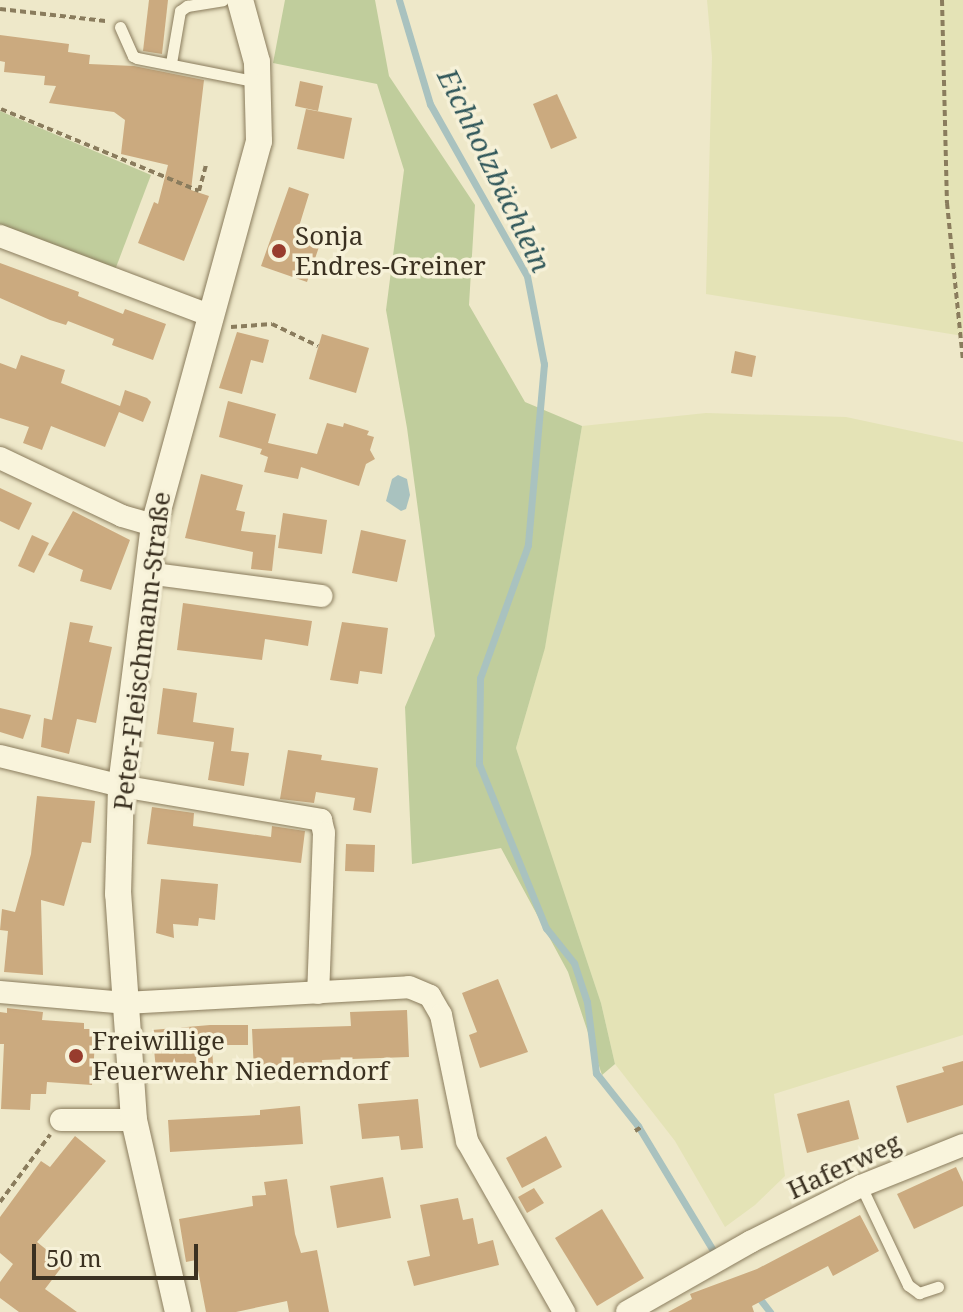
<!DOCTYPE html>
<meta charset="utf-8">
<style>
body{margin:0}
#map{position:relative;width:963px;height:1312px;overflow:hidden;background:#eee8c9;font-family:"Noto Serif",serif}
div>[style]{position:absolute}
.farmland>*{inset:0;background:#e4e3b6}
.green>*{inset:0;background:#c0cd9c}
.water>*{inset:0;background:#a9c2bf}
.stream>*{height:7px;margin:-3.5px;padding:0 3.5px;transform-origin:3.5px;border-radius:3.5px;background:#a9c2bf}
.building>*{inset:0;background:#cbaa7f}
.path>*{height:4px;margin-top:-2px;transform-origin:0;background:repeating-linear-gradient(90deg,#8a7c5d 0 6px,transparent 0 10px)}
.roads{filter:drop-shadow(0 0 2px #8a7c5d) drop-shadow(0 0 2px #8a7c5d)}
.service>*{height:11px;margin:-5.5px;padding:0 5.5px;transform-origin:5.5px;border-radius:5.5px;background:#f9f4dc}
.minor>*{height:22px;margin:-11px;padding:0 11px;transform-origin:11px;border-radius:11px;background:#f9f4dc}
.tertiary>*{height:26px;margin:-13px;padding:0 13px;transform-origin:13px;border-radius:13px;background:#f9f4dc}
.dots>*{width:22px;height:22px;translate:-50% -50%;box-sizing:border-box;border:4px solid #f6f1d8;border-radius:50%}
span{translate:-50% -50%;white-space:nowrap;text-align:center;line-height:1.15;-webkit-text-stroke:7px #f6f1d8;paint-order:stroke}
.poi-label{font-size:26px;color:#3b3121}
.left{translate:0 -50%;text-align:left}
.street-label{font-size:26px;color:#3b3121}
.water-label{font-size:28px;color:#30575a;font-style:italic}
.scale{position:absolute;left:32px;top:1244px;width:166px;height:36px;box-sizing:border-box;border:4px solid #3b3121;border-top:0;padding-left:10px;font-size:24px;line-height:28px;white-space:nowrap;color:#3b3121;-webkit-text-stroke:6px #f6f1d8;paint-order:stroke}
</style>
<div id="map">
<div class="farmland">
<div style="clip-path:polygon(707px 0,963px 0,963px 336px,706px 294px,712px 57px)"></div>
<div style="clip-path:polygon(706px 413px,846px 417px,963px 442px,963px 1035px,774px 1094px,785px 1176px,755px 1205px,725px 1227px,675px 1141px,615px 1064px,601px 1003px,516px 748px,545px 647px,582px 426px)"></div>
</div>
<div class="green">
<div style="clip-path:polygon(285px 0,375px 0,389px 76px,475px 205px,469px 305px,525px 402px,582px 426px,545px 648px,516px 748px,601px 1003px,615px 1064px,602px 1075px,568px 972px,501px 848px,412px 864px,405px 707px,435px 636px,407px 428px,386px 310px,404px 170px,377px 84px,273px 63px)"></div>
<div style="clip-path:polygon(0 111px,151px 175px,115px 270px,0 227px)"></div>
</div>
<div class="water">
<div style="clip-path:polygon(398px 475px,407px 479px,410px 495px,406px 509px,401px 511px,386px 501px,392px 479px)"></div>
</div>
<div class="stream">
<div style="left:399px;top:0;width:109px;rotate:73.4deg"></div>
<div style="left:430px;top:104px;width:197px;rotate:60.6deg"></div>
<div style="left:527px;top:276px;width:90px;rotate:79.1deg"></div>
<div style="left:544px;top:364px;width:182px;rotate:95.1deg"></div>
<div style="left:528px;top:545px;width:141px;rotate:109.8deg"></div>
<div style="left:480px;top:678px;width:86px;rotate:90.7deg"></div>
<div style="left:479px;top:764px;width:177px;rotate:67.8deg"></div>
<div style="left:546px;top:928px;width:45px;rotate:51.3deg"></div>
<div style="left:574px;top:963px;width:41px;rotate:71.6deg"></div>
<div style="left:587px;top:1002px;width:72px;rotate:82.8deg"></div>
<div style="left:596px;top:1073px;width:68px;rotate:51.6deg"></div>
<div style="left:638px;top:1126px;width:147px;rotate:58.9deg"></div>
<div style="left:756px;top:1294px;width:23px;rotate:52deg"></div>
</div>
<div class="building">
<div style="clip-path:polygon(149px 0,168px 0,162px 54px,143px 51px)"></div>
<div style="clip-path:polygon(0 35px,69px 44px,68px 52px,90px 55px,89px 64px,134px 66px,204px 80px,191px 190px,209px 196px,184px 261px,138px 243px,154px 202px,158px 204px,168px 165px,121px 154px,125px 120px,114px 112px,49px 103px,56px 86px,44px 85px,45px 76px,4px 72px,5px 62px,0 61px)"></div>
<div style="clip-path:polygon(300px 81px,323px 86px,318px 111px,295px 106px)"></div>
<div style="clip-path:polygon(557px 94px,577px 138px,551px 149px,533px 104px)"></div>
<div style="clip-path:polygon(306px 109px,352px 118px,344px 159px,297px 149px)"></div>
<div style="clip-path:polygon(289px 187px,309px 194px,297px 233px,321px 241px,307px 282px,261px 266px)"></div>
<div style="clip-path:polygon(0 263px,79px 292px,78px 296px,123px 314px,125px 309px,166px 324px,153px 360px,112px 345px,114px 339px,68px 321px,66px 325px,50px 320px,0 298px)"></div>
<div style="clip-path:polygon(237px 332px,269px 340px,263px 363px,251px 360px,242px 394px,219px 388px)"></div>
<div style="clip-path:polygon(322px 334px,369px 348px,356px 393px,309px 379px)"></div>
<div style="clip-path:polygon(735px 351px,756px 356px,752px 377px,731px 373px)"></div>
<div style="clip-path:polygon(21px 355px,65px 370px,61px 383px,120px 406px,125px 390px,147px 398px,151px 402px,143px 422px,119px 412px,105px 447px,51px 426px,42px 450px,23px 443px,29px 427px,0 418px,0 363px,16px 369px)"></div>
<div style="clip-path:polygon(228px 401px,276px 414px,268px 443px,317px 454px,327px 423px,343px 427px,344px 423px,369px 431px,367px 435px,374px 437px,370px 450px,375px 459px,366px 464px,359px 486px,301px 467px,298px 479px,264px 472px,268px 457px,260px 454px,262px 449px,219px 437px)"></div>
<div style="clip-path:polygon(201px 474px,243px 485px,236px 510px,245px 512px,241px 531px,276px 535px,272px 571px,251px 569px,253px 552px,185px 538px)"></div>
<div style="clip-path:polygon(0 488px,32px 503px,19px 530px,0 521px)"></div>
<div style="clip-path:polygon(73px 511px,130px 540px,111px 590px,80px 581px,83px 570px,48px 555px)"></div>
<div style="clip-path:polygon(283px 513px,327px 520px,322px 554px,278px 548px)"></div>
<div style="clip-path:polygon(361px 530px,406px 540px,397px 582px,352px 573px)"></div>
<div style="clip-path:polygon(32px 535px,49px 543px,34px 573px,18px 566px)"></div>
<div style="clip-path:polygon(183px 603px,312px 621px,308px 646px,265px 639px,262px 660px,177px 650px)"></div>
<div style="clip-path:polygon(70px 622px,93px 626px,89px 642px,112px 647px,96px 723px,77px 719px,69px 754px,41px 747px,44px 718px,52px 720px)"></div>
<div style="clip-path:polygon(342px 622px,388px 628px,382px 674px,360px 671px,358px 684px,330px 680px)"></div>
<div style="clip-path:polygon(163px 688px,197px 693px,193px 722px,234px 728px,231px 751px,249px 753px,244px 786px,208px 780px,214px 742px,157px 734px)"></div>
<div style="clip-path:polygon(0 708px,31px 715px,23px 739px,0 732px)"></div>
<div style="clip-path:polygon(288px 750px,322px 755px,321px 760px,378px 768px,371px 813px,353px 810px,355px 798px,316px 792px,314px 803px,280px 799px)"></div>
<div style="clip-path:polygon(37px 796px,95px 801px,91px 843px,82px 842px,64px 906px,41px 900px,43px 975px,4px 972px,8px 931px,0 930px,2px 909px,15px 912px,31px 854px)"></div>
<div style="clip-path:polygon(152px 807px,194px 813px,193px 826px,271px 837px,272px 826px,305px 831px,301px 863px,147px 844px)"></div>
<div style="clip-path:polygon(346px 844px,375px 845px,374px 872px,345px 871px)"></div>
<div style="clip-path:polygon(161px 879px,218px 884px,215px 920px,199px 918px,198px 926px,173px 924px,174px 938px,156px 933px)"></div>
<div style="clip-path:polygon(498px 979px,528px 1052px,480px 1068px,469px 1035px,477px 1032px,462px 993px)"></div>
<div style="clip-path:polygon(7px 1008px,43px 1012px,42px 1020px,84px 1023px,84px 1029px,96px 1029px,92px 1085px,47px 1082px,46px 1094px,31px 1094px,30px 1110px,1px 1109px,4px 1044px,0 1044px,0 1012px,7px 1013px)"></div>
<div style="clip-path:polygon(407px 1010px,409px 1057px,322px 1060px,323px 1070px,254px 1072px,252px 1029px,351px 1026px,350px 1012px)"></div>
<div style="clip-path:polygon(210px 1025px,248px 1025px,248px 1045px,212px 1045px,213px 1064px,156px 1069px,152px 1030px)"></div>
<div style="clip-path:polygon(963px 1061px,963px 1105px,907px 1123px,896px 1086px,944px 1072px,942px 1067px)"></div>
<div style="clip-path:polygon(418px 1099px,423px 1148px,401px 1150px,399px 1136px,362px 1139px,358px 1104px)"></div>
<div style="clip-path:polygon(849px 1100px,859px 1139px,807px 1153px,797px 1114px)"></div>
<div style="clip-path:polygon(300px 1106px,303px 1144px,170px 1152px,168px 1120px,260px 1115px,260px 1110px)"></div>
<div style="clip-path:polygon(75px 1136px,106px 1161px,37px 1242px,64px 1264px,45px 1289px,77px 1312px,19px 1312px,0 1298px,0 1282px,13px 1264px,0 1253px,0 1217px,41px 1161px,50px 1167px)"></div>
<div style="clip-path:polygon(546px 1136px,562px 1167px,522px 1188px,506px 1158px)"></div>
<div style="clip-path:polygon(956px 1167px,963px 1182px,963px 1206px,914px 1229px,897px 1194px)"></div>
<div style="clip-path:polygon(383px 1177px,391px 1218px,337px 1228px,330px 1186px)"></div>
<div style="clip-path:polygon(287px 1179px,295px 1234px,301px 1253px,317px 1250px,329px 1312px,289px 1312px,287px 1301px,236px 1312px,206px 1312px,196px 1260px,186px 1262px,179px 1219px,253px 1206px,252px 1196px,266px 1195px,264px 1182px)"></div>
<div style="clip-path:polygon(534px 1188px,544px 1203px,527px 1213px,518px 1197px)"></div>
<div style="clip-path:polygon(458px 1198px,463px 1220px,473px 1218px,478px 1244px,493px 1240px,499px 1265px,414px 1286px,407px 1261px,430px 1256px,420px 1205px)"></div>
<div style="clip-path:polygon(602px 1209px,644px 1278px,597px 1306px,555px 1238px)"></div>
<div style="clip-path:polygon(860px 1215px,879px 1251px,833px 1276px,828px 1266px,752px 1306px,754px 1312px,668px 1312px,692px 1299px,690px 1294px,757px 1269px)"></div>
</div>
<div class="path">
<div style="left:942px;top:0;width:203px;rotate:88.6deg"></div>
<div style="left:947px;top:203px;width:158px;rotate:84.2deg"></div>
<div style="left:0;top:9px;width:106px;rotate:6.5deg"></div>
<div style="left:1px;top:109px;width:214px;rotate:22.5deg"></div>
<div style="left:199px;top:191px;width:27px;rotate:-75deg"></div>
<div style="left:231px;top:327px;width:41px;rotate:-4.2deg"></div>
<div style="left:272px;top:324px;width:51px;rotate:25.6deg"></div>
<div style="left:635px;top:1131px;width:9px;rotate:-32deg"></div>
<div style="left:0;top:1202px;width:84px;rotate:-53.3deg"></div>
</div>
<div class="roads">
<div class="service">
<div style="left:120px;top:27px;width:32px;rotate:66deg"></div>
<div style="left:133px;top:56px;width:4px;rotate:27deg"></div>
<div style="left:137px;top:58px;width:123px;rotate:11.2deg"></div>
<div style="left:171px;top:63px;width:53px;rotate:-80.2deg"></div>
<div style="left:180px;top:11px;width:9px;rotate:-36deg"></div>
<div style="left:187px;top:6px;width:36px;rotate:-9deg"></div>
<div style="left:861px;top:1186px;width:110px;rotate:64.6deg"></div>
<div style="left:908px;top:1285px;width:14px;rotate:36deg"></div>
<div style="left:919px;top:1293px;width:20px;rotate:-18deg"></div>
</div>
<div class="minor">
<div style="left:0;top:236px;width:223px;rotate:20.7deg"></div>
<div style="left:0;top:458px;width:135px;rotate:25.4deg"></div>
<div style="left:122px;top:516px;width:33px;rotate:16deg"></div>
<div style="left:147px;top:573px;width:176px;rotate:7.5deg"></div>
<div style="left:0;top:756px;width:125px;rotate:13.9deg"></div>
<div style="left:121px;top:786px;width:203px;rotate:9.6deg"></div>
<div style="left:321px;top:820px;width:13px;rotate:77deg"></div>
<div style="left:324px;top:833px;width:160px;rotate:92.1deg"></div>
<div style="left:0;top:992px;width:125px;rotate:5deg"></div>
<div style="left:125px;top:1003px;width:284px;rotate:-3.2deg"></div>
<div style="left:409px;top:987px;width:23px;rotate:23deg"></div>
<div style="left:430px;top:996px;width:22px;rotate:60deg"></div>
<div style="left:441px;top:1015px;width:129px;rotate:78.3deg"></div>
<div style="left:467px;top:1141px;width:197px;rotate:60.4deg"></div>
<div style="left:61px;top:1120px;width:73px"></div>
<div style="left:627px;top:1312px;width:142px;rotate:-29.6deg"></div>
<div style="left:750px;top:1242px;width:124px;rotate:-26.8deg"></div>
<div style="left:861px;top:1186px;width:110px;rotate:-21.9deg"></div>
</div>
<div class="tertiary">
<div style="left:178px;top:1312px;width:197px;rotate:-102.9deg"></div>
<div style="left:134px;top:1120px;width:227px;rotate:-94deg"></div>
<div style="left:118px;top:894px;width:108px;rotate:-88.4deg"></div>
<div style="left:121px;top:786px;width:263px;rotate:-82.8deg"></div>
<div style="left:154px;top:525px;width:398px;rotate:-74.7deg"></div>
<div style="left:259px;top:141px;width:79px;rotate:-91.5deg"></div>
<div style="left:257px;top:62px;width:64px;rotate:-105.3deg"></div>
</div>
</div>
<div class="dots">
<div style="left:279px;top:251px;background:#983c2e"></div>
<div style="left:76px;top:1056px;background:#983c2e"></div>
</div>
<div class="poi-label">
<span class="left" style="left:295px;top:251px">Sonja<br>Endres-Greiner</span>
<span class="left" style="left:92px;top:1056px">Freiwillige<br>Feuerwehr Niederndorf</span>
</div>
<div class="street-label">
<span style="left:142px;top:651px;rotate:-83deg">Peter-Fleischmann-Straße</span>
<span style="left:844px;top:1166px;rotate:-25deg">Haferweg</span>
</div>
<div class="water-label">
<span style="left:495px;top:170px;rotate:64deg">Eichholzbächlein</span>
</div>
<div class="scale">50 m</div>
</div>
